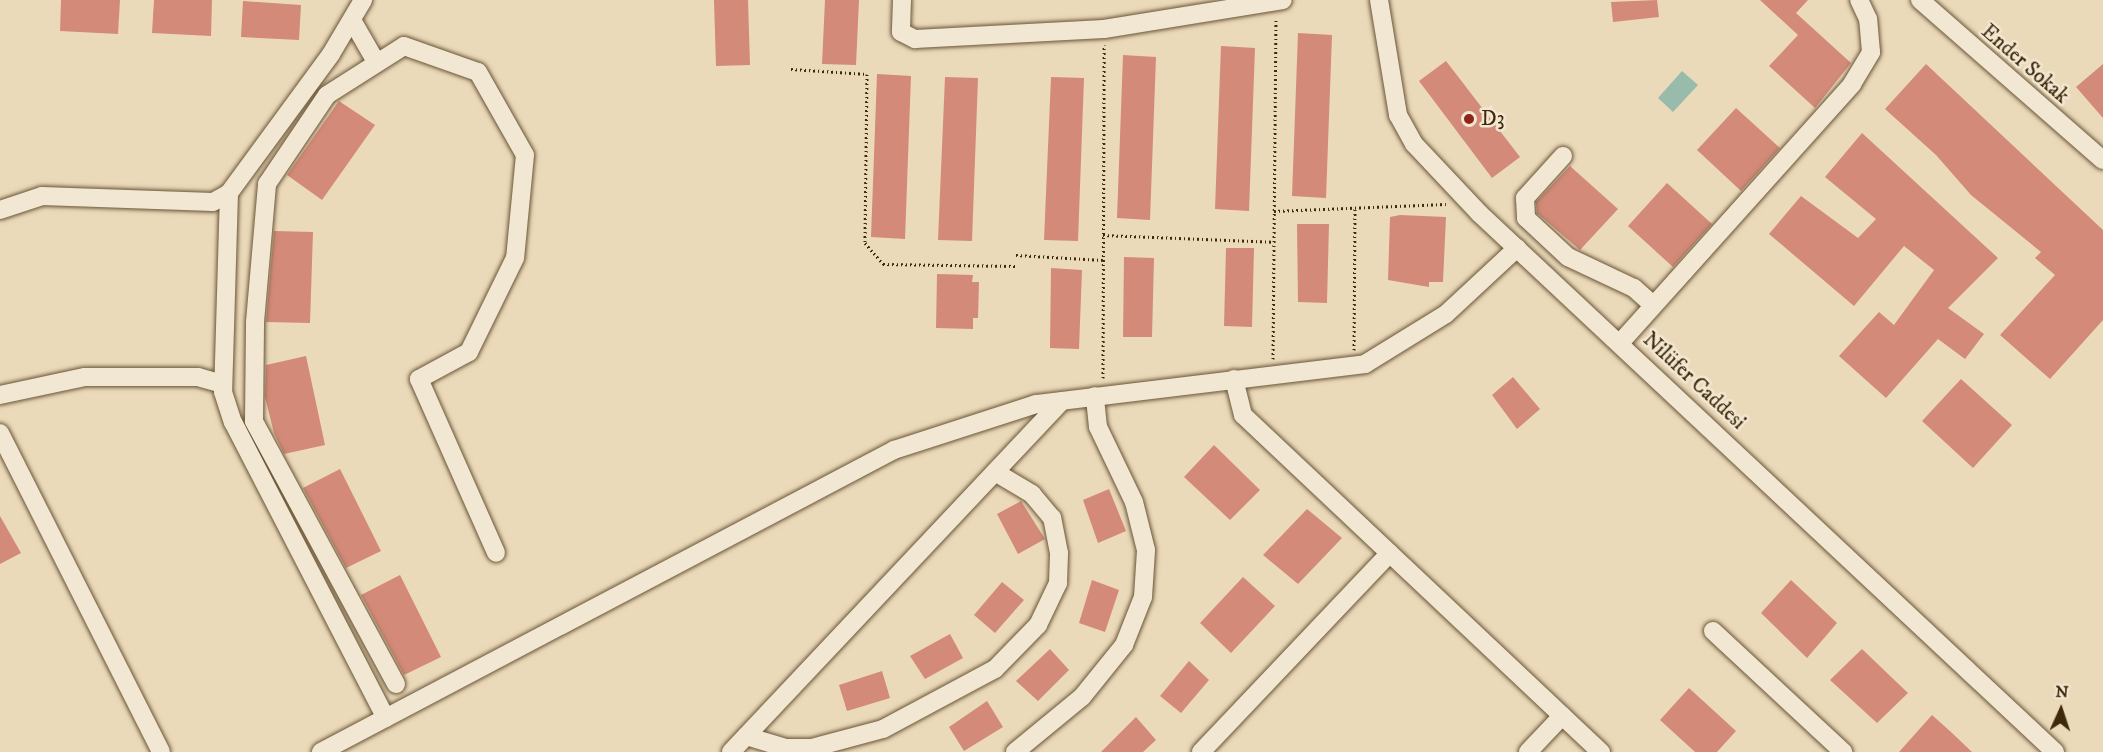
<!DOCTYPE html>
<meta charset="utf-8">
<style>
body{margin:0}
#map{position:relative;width:2103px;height:752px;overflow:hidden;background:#ebdaba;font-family:"IM FELL DW Pica",serif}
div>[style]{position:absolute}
.water>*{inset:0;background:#99bbac}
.building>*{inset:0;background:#d38a78}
.path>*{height:3px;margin-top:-1.5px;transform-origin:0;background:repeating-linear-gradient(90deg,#3e290b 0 1.5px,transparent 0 4.5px)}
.roads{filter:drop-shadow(0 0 2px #695537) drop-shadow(0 0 2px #695537)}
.minor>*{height:18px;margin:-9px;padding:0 9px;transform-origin:9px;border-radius:9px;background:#f2e7d2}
.dots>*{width:16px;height:16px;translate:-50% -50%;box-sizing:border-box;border:3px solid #f2e7d2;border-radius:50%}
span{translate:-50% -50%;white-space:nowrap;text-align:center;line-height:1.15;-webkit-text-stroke:5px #f2e7d2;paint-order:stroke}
.street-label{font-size:21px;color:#3e290b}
.poi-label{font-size:21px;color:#3e290b}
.left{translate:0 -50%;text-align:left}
.north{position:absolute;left:2031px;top:680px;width:60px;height:60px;-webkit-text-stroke:4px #f2e7d2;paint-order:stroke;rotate:3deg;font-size:16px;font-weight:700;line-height:24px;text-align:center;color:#3e290b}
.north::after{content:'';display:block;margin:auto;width:21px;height:27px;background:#3e290b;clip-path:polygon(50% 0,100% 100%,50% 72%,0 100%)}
</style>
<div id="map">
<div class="water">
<div style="clip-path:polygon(1682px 71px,1698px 85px,1673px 112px,1658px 98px)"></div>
</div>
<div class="building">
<div style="clip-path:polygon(61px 0,120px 0,118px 34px,60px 31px)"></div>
<div style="clip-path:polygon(154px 0,212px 0,211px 36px,152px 33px)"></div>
<div style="clip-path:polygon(714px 0,748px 0,750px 65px,716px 66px)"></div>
<div style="clip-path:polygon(825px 0,859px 0,856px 65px,822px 64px)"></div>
<div style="clip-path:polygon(1657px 0,1659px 17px,1613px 22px,1611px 2px)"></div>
<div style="clip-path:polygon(1760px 0,1808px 0,1796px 13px,1851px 63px,1815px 108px,1769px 66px,1798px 35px)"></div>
<div style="clip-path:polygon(243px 1px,301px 5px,299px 40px,241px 37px)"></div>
<div style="clip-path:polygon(1298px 33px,1332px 35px,1326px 198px,1292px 196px)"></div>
<div style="clip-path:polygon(1221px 46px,1255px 48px,1249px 211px,1215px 209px)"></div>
<div style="clip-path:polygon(1123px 55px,1156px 57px,1150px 220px,1117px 218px)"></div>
<div style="clip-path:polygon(1446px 61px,1520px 157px,1492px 178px,1419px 81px)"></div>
<div style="clip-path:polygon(1926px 64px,2103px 230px,2103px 320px,2050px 379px,2000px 335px,2055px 275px,2035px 258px,2041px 252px,1971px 195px,1936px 155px,1885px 109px)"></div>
<div style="clip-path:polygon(2103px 64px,2103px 118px,2076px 87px)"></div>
<div style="clip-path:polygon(877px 74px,911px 76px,905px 239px,871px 237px)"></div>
<div style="clip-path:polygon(945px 77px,978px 78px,972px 241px,938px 240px)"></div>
<div style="clip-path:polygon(1051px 77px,1084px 78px,1078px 241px,1044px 240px)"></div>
<div style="clip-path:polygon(339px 101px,375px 125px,322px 200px,287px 175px)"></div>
<div style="clip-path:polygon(1736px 108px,1780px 148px,1741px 191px,1697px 150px)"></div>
<div style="clip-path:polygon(1862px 133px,1998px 258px,1948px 308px,1984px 334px,1965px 359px,1938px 339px,1886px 398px,1839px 356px,1879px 312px,1894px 325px,1934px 270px,1904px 246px,1854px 306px,1769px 234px,1801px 196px,1858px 238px,1876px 219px,1825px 177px)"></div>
<div style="clip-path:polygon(1570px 166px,1618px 209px,1580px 250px,1537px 213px,1536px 202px)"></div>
<div style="clip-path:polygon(1667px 183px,1712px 224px,1673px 267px,1628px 226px)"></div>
<div style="clip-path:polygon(1400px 215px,1446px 217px,1443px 282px,1429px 282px,1429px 287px,1388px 280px,1390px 217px)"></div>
<div style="clip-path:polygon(1297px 224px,1329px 224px,1327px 303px,1298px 302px)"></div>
<div style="clip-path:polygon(274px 231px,313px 232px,310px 323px,266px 322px)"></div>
<div style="clip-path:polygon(1226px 248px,1254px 248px,1252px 327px,1224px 326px)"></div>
<div style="clip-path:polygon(1124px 257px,1154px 258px,1152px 337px,1123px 337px)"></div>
<div style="clip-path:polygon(1051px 268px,1082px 270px,1079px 349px,1050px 348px)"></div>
<div style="clip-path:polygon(937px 274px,973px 275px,972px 282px,979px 282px,978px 318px,973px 318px,973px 329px,936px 328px)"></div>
<div style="clip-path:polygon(306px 356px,325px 445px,284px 454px,274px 433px,265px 397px,266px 365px)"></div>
<div style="clip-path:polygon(1513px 377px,1540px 409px,1517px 429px,1492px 395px)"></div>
<div style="clip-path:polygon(1961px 379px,2012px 425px,1973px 468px,1922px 421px)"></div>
<div style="clip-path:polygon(1214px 445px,1260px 490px,1230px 520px,1184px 477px)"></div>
<div style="clip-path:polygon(340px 469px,381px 551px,346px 568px,303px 488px)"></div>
<div style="clip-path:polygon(1109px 489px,1126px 531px,1098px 543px,1083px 500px)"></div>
<div style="clip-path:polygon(1021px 501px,1045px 539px,1018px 554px,997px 514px)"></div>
<div style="clip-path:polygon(1307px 509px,1342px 538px,1298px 584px,1263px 555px)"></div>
<div style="clip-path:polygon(0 516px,21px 553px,0 564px)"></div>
<div style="clip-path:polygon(400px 575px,441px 657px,404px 675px,361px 595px)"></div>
<div style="clip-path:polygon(1243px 577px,1275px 606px,1231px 653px,1200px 623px)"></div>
<div style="clip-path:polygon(1092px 580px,1119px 590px,1105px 632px,1079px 623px)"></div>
<div style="clip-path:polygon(1791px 580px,1837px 623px,1807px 658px,1761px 613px)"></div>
<div style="clip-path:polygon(1002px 582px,1024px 600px,995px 633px,974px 615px)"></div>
<div style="clip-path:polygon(950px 634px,963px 658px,925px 679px,910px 656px)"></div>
<div style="clip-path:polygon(1050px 649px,1069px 670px,1038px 701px,1016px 681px)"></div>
<div style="clip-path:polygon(1862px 649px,1908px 693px,1877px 723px,1830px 680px)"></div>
<div style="clip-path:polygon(1189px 661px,1209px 680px,1181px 713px,1160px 696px)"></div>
<div style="clip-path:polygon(882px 671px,890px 698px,847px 711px,839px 685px)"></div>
<div style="clip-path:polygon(1689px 688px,1736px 731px,1717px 752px,1695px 752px,1660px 720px)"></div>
<div style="clip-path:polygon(987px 701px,1003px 727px,964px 751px,949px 727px)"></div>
<div style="clip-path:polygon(1932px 715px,1951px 732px,1972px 752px,1899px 752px)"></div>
<div style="clip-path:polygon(1136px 717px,1156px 740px,1143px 752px,1101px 752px)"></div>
</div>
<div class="path">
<div style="left:791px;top:69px;width:76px;rotate:3.8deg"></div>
<div style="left:867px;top:74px;width:169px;rotate:90.7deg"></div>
<div style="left:865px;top:243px;width:28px;rotate:49deg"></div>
<div style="left:883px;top:264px;width:133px;rotate:0.9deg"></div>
<div style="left:1274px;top:211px;width:172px;rotate:-2.3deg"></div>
<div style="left:1103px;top:235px;width:171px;rotate:2.3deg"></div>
<div style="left:1016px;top:255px;width:87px;rotate:3.3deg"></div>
<div style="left:1354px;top:350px;width:142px;rotate:-89.6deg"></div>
<div style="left:1273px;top:359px;width:341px;rotate:-89.5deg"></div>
<div style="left:1103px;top:378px;width:333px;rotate:-89.8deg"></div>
</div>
<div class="roads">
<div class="minor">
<div style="left:902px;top:0;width:32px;rotate:92deg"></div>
<div style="left:901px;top:32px;width:16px;rotate:27deg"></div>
<div style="left:915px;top:39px;width:189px;rotate:-3deg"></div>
<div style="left:1104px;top:29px;width:181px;rotate:-9.2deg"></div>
<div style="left:1379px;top:0;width:117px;rotate:80.6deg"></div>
<div style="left:1398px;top:115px;width:33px;rotate:61deg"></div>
<div style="left:1414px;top:144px;width:95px;rotate:46.7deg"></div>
<div style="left:1479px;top:213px;width:789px;rotate:43.1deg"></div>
<div style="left:1920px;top:0;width:243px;rotate:41.2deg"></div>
<div style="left:352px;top:20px;width:46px;rotate:60.1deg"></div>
<div style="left:1563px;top:156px;width:57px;rotate:132.1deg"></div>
<div style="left:1525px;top:198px;width:20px;rotate:87deg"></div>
<div style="left:1526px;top:218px;width:57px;rotate:42.9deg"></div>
<div style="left:1568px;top:257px;width:73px;rotate:25.2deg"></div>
<div style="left:1634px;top:288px;width:24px;rotate:42deg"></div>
<div style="left:229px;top:193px;width:199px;rotate:91.7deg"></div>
<div style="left:223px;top:392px;width:32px;rotate:72deg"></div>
<div style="left:233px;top:422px;width:333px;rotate:62.7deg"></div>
<div style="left:0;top:210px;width:44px;rotate:-18.4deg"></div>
<div style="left:42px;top:196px;width:171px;rotate:2deg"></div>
<div style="left:213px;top:202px;width:18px;rotate:-29deg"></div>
<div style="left:229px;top:193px;width:172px;rotate:-53.7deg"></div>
<div style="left:331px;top:54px;width:63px;rotate:-59.3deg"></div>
<div style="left:1620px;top:343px;width:348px;rotate:-48.1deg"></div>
<div style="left:1852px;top:84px;width:37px;rotate:-59deg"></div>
<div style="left:1871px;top:52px;width:33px;rotate:-95deg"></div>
<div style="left:1868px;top:19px;width:21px;rotate:-115deg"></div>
<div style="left:1234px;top:379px;width:37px;rotate:76deg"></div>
<div style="left:1243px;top:415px;width:492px;rotate:43.3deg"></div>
<div style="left:0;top:395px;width:87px;rotate:-12deg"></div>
<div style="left:85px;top:377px;width:113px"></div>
<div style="left:198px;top:377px;width:26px;rotate:16deg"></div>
<div style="left:0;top:433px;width:357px;rotate:63.2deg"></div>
<div style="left:1713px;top:631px;width:178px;rotate:42.9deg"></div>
<div style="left:396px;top:684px;width:299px;rotate:-118.4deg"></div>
<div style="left:254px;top:421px;width:99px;rotate:-89.4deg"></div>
<div style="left:255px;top:322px;width:139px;rotate:-85deg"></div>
<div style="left:267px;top:184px;width:107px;rotate:-56deg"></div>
<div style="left:327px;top:95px;width:91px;rotate:-32.5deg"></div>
<div style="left:404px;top:46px;width:78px;rotate:19.4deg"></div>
<div style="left:478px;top:72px;width:95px;rotate:60.5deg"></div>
<div style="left:525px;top:155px;width:103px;rotate:95.5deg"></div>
<div style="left:515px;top:258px;width:105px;rotate:116.1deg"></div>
<div style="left:469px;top:352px;width:57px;rotate:151.6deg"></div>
<div style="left:419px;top:379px;width:190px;rotate:66.1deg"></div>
<div style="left:746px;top:736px;width:42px;rotate:16.7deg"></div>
<div style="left:786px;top:748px;width:26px"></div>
<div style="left:812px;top:748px;width:73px;rotate:-15deg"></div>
<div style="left:883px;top:729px;width:127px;rotate:-28.2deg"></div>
<div style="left:995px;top:669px;width:62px;rotate:-45.7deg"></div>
<div style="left:1038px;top:625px;width:47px;rotate:-64.5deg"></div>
<div style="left:1058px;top:583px;width:30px;rotate:-88deg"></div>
<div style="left:1059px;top:553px;width:36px;rotate:-101deg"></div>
<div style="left:1052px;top:518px;width:31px;rotate:-130deg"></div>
<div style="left:1032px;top:494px;width:43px;rotate:-149.3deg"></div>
<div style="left:321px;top:752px;width:648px;rotate:-27.79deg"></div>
<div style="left:894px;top:450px;width:149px;rotate:-17.9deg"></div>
<div style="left:1036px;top:404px;width:331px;rotate:-6.9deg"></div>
<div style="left:1365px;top:364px;width:95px;rotate:-31.7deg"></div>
<div style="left:1446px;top:314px;width:97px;rotate:-42.9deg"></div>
<div style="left:731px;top:752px;width:482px;rotate:-46.7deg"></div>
<div style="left:1015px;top:752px;width:87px;rotate:-39.4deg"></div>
<div style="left:1082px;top:697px;width:67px;rotate:-51.1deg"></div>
<div style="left:1124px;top:645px;width:52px;rotate:-68.4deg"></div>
<div style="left:1143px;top:597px;width:47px;rotate:-86.3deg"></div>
<div style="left:1146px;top:550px;width:49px;rotate:-104deg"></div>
<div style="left:1134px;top:502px;width:83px;rotate:-115.6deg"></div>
<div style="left:1098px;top:427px;width:31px;rotate:-96deg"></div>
<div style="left:1201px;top:752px;width:274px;rotate:-46.5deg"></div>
<div style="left:1528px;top:752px;width:50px;rotate:-46.6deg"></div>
</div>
</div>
<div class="dots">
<div style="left:1469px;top:119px;background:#8f2418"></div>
</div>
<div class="street-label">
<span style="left:2025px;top:64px;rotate:41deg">Ender Sokak</span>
<span style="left:1694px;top:381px;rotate:43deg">Nilüfer Caddesi</span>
</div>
<div class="poi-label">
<span class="left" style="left:1481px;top:119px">D3</span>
</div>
<div class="north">N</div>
</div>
